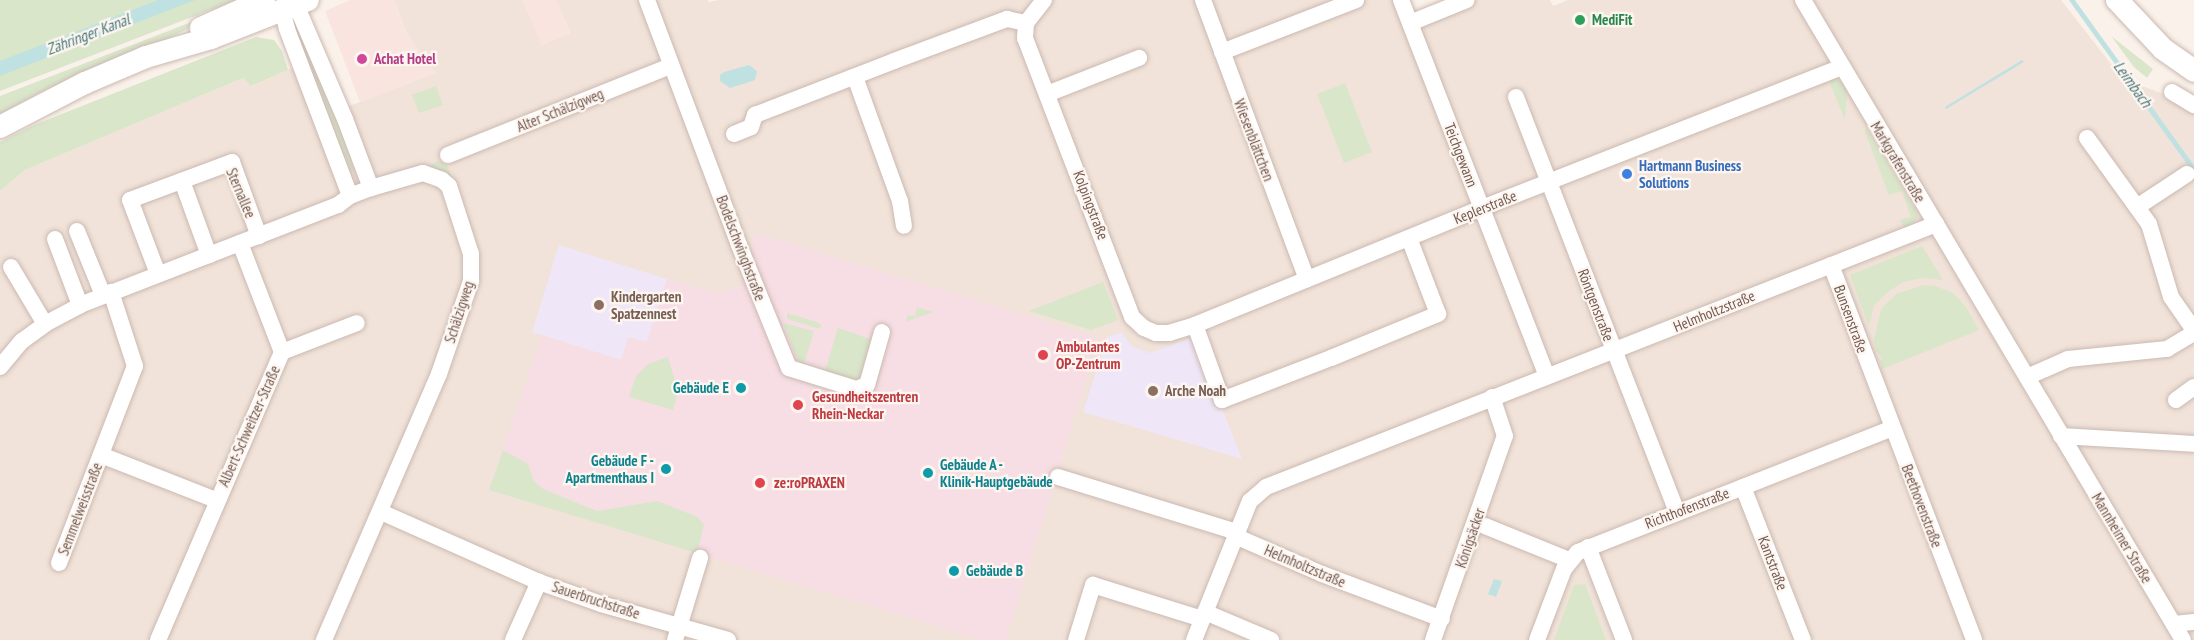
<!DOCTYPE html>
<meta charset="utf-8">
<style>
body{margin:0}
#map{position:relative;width:2194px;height:640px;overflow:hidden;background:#faf2ea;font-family:"PT Sans Narrow",sans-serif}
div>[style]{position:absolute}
.residential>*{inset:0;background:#f1e3d9}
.commercial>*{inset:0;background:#f9e4df}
.education>*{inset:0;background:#efe6f7}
.medical>*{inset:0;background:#f7dee4}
.green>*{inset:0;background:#d9e6ca}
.water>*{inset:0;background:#c0e1e1}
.stream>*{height:4.5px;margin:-2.25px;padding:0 2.25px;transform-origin:2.25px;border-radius:2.25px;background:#c0e1e1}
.roads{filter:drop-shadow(0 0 2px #cbb9b1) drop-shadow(0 0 2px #cbb9b1)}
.minor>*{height:16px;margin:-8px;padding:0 8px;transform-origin:8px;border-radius:8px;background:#fff}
.secondary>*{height:22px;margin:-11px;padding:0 11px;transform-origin:11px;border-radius:11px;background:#fff}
.dots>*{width:16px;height:16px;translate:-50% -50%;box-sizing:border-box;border:3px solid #fdf6f0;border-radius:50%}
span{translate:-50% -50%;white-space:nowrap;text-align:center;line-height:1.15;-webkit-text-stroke:4.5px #fdf6f0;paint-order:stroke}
.leisure-label{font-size:15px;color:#27864d;font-weight:700}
.left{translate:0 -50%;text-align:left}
.hotel-label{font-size:15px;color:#b23c85;font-weight:700}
.street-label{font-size:15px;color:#725850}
.shop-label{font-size:15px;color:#366cbe;font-weight:700}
.education-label{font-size:15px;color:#785e54;font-weight:700}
.health-label{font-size:15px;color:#be3a42;font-weight:700}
.culture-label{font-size:15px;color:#0d838f;font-weight:700}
.right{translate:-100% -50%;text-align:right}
.water-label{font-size:16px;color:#49797b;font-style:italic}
</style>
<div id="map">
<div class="residential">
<div style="clip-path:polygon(394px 0,523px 0,542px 45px,570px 33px,556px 0,708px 0,709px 2px,719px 0,1395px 0,1403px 19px,1451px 0,1550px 0,1553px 6px,1568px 0,2061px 0,2122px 78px,2194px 106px,2194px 640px,0 640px,0 191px,25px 170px,243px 78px,252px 86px,292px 68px,313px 120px,435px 73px,407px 34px)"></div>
</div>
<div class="commercial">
<div style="clip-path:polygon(350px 0,394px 0,407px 34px,436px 73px,360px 102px,325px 11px)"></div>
<div style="clip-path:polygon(523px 0,556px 0,570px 34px,541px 45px)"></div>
</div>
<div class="education">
<div style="clip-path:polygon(559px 245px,667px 279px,647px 342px,629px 337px,621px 360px,532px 332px)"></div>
<div style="clip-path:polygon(1122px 332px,1131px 346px,1150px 353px,1194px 337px,1242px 459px,1083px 412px,1107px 337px)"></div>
</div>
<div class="medical">
<div style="clip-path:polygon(756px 233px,1099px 338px,1006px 640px,982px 640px,489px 490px,542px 335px,621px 360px,628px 338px,647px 342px,667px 279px,718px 293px,740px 287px)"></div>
</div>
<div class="green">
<div style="clip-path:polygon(0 0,236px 0,0 91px)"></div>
<div style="clip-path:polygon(238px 4px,169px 38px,43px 91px,0 114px,0 96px)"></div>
<div style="clip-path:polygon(298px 27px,359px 168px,348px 172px,293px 29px)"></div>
<div style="clip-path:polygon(2111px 36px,2153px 69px,2147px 78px,2134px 67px)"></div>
<div style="clip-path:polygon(256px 37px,274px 40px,282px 51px,288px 70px,251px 86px,243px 78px,25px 170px,0 191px,0 142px,34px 125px)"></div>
<div style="clip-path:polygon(1834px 77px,1845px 84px,1847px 94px,1845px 120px,1828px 78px)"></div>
<div style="clip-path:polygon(1345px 83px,1372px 152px,1344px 163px,1317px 94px)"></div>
<div style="clip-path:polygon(436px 86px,443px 105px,419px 113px,412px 95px)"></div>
<div style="clip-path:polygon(1866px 126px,1916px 211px,1918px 217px,1910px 227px,1904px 227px,1899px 220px,1911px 217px,1902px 191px,1889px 195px,1865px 132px)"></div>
<div style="clip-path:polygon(437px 161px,446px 163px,454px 183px,429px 167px)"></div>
<div style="clip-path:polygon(1922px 246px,1943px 280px,1922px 278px,1903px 282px,1889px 291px,1874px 305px,1869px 326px,1850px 275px)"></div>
<div style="clip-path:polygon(1103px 282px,1118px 320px,1091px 330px,1029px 311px)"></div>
<div style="clip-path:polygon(1924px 285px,1935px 286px,1953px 293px,1966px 307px,1979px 330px,1882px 369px,1880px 361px,1883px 359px,1876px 351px,1874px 340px,1881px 309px,1896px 294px)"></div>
<div style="clip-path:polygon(917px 307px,933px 312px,905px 322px,908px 315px,915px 316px)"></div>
<div style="clip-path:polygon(787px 313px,817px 322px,821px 325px,820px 329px,787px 319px)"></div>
<div style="clip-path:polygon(783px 323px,814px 331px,803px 367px,800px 366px)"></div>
<div style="clip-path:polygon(838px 328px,873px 340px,864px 377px,859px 382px,824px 374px)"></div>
<div style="clip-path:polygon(668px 357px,678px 392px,673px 410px,629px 397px,636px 376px,648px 364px)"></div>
<div style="clip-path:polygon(503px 450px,528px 464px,534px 481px,543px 489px,597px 511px,657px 501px,698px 517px,704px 525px,697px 553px,489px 490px)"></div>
<div style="clip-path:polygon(1585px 584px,1606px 640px,1554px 640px,1574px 585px)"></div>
</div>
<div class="water">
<div style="clip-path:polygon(158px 0,195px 0,0 76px,0 61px)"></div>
<div style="clip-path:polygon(2022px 60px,2024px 62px,1946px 109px,1945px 107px)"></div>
<div style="clip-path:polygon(749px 65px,757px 71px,755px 80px,730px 88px,720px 81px,720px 75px,724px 72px)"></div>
<div style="clip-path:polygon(1494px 579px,1502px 581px,1496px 597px,1488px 594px)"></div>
</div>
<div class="stream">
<div style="left:2072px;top:0;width:208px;rotate:54.2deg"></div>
</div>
<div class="roads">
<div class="minor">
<div style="left:290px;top:0;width:18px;rotate:109deg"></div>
<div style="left:284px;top:17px;width:12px;rotate:76deg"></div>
<div style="left:287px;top:29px;width:178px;rotate:69.3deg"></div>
<div style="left:294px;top:0;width:129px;rotate:66.8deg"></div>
<div style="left:345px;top:119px;width:74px;rotate:69.4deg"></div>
<div style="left:647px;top:0;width:262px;rotate:69.4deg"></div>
<div style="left:739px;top:245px;width:133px;rotate:67.9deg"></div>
<div style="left:789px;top:368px;width:70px;rotate:17.4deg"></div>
<div style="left:856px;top:389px;width:6px;rotate:-18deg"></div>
<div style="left:862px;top:387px;width:5px;rotate:-22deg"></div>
<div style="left:867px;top:385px;width:55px;rotate:-74.2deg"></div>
<div style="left:1044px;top:0;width:29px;rotate:128deg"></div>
<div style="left:1026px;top:23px;width:15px;rotate:94deg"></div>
<div style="left:1025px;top:38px;width:299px;rotate:69deg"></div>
<div style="left:1132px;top:317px;width:16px;rotate:43deg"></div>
<div style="left:1144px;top:328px;width:13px;rotate:23deg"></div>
<div style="left:1156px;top:333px;width:13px"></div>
<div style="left:1169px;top:333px;width:27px;rotate:-17deg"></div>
<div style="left:1195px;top:325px;width:310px;rotate:-22.2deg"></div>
<div style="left:1482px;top:208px;width:386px;rotate:-21.4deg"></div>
<div style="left:1203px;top:0;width:298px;rotate:69.6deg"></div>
<div style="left:1401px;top:0;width:403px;rotate:68.8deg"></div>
<div style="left:1803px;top:0;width:744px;rotate:59.3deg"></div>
<div style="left:1410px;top:23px;width:61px;rotate:-22deg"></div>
<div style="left:1222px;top:52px;width:144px;rotate:-21.2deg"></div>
<div style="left:855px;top:77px;width:132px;rotate:70.1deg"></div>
<div style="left:900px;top:201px;width:25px;rotate:81deg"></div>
<div style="left:2172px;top:92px;width:26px;rotate:31deg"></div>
<div style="left:1047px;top:94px;width:99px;rotate:-21.4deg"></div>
<div style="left:1516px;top:97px;width:445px;rotate:68.8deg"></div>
<div style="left:734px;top:134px;width:18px;rotate:-22deg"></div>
<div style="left:751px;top:127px;width:13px;rotate:-72deg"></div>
<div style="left:755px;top:115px;width:149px;rotate:-21.2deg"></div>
<div style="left:894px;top:61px;width:121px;rotate:-20.4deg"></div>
<div style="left:1007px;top:19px;width:19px;rotate:12deg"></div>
<div style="left:2087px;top:138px;width:106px;rotate:54.2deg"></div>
<div style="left:2149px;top:224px;width:76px;rotate:73.2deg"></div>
<div style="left:2171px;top:297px;width:40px;rotate:55.1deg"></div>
<div style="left:448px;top:155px;width:240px;rotate:-21.8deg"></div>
<div style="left:182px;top:181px;width:79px;rotate:70deg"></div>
<div style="left:2137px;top:207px;width:60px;rotate:-33.4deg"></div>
<div style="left:77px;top:231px;width:69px;rotate:67.9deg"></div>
<div style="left:55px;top:239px;width:71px;rotate:69.3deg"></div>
<div style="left:1831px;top:265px;width:401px;rotate:69.1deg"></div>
<div style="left:11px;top:267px;width:66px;rotate:59.2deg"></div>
<div style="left:158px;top:274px;width:79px;rotate:-110.7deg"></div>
<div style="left:130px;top:200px;width:109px;rotate:-20.4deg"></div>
<div style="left:232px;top:162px;width:79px;rotate:70deg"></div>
<div style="left:1195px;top:325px;width:80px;rotate:70.2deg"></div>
<div style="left:1222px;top:400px;width:117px;rotate:-21.1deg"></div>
<div style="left:1331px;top:358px;width:116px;rotate:-22.4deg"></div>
<div style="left:1438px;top:314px;width:81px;rotate:-110.9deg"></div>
<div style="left:282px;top:352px;width:80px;rotate:-21.1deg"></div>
<div style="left:0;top:367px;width:34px;rotate:-50deg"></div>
<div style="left:22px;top:341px;width:29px;rotate:-36deg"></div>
<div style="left:45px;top:324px;width:40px;rotate:-28deg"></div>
<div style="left:80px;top:305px;width:277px;rotate:-21.2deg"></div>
<div style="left:338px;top:205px;width:15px;rotate:-37deg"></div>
<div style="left:350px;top:196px;width:22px;rotate:-21deg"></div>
<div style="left:371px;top:188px;width:54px;rotate:-16.1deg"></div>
<div style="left:423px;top:173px;width:20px;rotate:20deg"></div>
<div style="left:442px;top:180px;width:9px;rotate:41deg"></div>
<div style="left:449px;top:186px;width:71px;rotate:72.1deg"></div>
<div style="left:471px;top:254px;width:27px;rotate:90deg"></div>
<div style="left:471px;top:281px;width:98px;rotate:109deg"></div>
<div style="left:439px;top:374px;width:290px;rotate:113.4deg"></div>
<div style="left:2027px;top:377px;width:45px;rotate:-23.7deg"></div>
<div style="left:2068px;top:359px;width:100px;rotate:-5.8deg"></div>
<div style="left:2167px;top:349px;width:31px;rotate:-31deg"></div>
<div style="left:2176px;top:400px;width:22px;rotate:-36deg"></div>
<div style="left:2061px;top:436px;width:133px;rotate:3.4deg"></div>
<div style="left:101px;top:455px;width:123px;rotate:21.4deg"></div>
<div style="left:1058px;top:477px;width:187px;rotate:17.1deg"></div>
<div style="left:1743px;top:487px;width:164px;rotate:68.6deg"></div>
<div style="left:381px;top:512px;width:173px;rotate:23.9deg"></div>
<div style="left:1485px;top:526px;width:91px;rotate:22deg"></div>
<div style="left:1235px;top:536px;width:95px;rotate:23.6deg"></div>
<div style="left:1322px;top:574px;width:128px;rotate:20.6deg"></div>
<div style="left:1588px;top:547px;width:100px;rotate:68.8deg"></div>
<div style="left:59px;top:563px;width:211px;rotate:-68.9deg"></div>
<div style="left:135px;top:366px;width:78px;rotate:-108deg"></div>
<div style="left:1205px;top:612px;width:72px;rotate:23deg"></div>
<div style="left:2174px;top:624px;width:20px;rotate:-6deg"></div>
<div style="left:158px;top:640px;width:314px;rotate:-66.7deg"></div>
<div style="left:282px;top:352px;width:117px;rotate:-111.1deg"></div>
<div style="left:513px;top:640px;width:64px;rotate:-65.9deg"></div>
<div style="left:539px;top:582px;width:66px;rotate:19.5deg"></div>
<div style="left:601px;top:604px;width:132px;rotate:15.8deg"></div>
<div style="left:675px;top:640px;width:86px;rotate:-73deg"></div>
<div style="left:1076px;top:640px;width:58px;rotate:-72.8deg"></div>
<div style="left:1093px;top:585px;width:114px;rotate:17.3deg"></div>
<div style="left:1194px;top:640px;width:150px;rotate:-68.1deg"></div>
<div style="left:1250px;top:501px;width:21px;rotate:-41deg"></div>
<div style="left:1266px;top:487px;width:720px;rotate:-21.43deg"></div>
<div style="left:1433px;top:640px;width:216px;rotate:-70.6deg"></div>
<div style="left:1505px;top:436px;width:41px;rotate:-108.4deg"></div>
<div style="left:1537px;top:640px;width:76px;rotate:-69.2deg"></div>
<div style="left:1564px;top:569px;width:22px;rotate:-51deg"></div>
<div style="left:1578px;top:552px;width:338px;rotate:-21.5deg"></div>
</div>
<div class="secondary">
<div style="left:2117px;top:0;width:67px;rotate:46.8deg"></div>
<div style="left:2163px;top:49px;width:38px;rotate:35deg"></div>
<div style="left:201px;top:28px;width:69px;rotate:-24deg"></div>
<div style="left:0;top:127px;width:96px;rotate:-27.4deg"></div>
<div style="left:85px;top:83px;width:66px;rotate:-23.1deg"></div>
<div style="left:146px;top:57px;width:68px;rotate:-16.3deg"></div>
<div style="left:211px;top:38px;width:104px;rotate:-21.4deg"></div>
</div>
</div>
<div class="dots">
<div style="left:1580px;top:20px;background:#2e9e5b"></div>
<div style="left:362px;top:59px;background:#d1479c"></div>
<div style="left:1627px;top:174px;background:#3f7fe0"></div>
<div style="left:599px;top:305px;background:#8d6e63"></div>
<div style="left:1043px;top:355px;background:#e0444e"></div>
<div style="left:741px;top:388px;background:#0f9aa8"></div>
<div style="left:1153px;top:391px;background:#8d6e63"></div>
<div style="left:798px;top:405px;background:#e0444e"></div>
<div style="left:666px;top:469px;background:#0f9aa8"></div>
<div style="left:928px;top:473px;background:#0f9aa8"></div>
<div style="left:760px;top:483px;background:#e0444e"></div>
<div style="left:954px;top:571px;background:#0f9aa8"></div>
</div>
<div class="leisure-label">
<span class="left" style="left:1592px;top:20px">MediFit</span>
</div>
<div class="hotel-label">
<span class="left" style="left:374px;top:59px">Achat Hotel</span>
</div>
<div class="street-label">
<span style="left:560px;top:110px;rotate:-22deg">Alter Schälzigweg</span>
<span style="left:1254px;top:140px;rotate:69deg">Wiesenblättchen</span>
<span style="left:1461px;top:155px;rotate:69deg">Teichgewann</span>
<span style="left:1898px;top:162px;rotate:59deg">Markgrafenstraße</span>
<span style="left:241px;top:193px;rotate:67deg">Sternallee</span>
<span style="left:1091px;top:205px;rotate:69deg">Kolpingstraße</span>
<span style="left:1485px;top:207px;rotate:-22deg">Keplerstraße</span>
<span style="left:741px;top:248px;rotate:69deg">Bodelschwinghstraße</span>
<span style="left:1596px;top:305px;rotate:69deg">Röntgenstraße</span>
<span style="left:1714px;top:311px;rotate:-22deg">Helmholtzstraße</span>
<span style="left:459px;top:312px;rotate:-72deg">Schälzigweg</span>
<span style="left:1851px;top:319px;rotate:70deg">Bunsenstraße</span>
<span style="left:249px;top:426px;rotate:-66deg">Albert-Schweitzer-Straße</span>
<span style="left:1922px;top:506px;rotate:69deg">Beethovenstraße</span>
<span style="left:1687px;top:508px;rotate:-21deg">Richthofenstraße</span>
<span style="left:80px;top:509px;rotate:-69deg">Semmelweisstraße</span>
<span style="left:1470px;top:538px;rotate:-71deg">Königsäcker</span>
<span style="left:2122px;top:538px;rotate:59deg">Mannheimer Straße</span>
<span style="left:1773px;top:563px;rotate:69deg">Kantstraße</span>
<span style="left:1305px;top:566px;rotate:23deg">Helmholtzstraße</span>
<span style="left:596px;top:600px;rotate:18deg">Sauerbruchstraße</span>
</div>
<div class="shop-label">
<span class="left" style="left:1639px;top:174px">Hartmann Business<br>Solutions</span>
</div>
<div class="education-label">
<span class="left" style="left:611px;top:305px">Kindergarten<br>Spatzennest</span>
<span class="left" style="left:1165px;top:391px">Arche Noah</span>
</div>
<div class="health-label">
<span class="left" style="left:1056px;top:355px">Ambulantes<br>OP-Zentrum</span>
<span class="left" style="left:812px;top:405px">Gesundheitszentren<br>Rhein-Neckar</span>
<span class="left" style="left:774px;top:483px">ze:roPRAXEN</span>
</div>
<div class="culture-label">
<span class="right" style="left:729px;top:388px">Gebäude E</span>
<span class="right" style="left:654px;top:469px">Gebäude F -<br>Apartmenthaus I</span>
<span class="left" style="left:940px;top:473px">Gebäude A -<br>Klinik-Hauptgebäude</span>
<span class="left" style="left:966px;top:571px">Gebäude B</span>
</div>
<div class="water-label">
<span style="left:88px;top:34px;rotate:-21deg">Zähringer Kanal</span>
<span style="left:2133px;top:84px;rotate:54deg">Leimbach</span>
</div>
</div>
